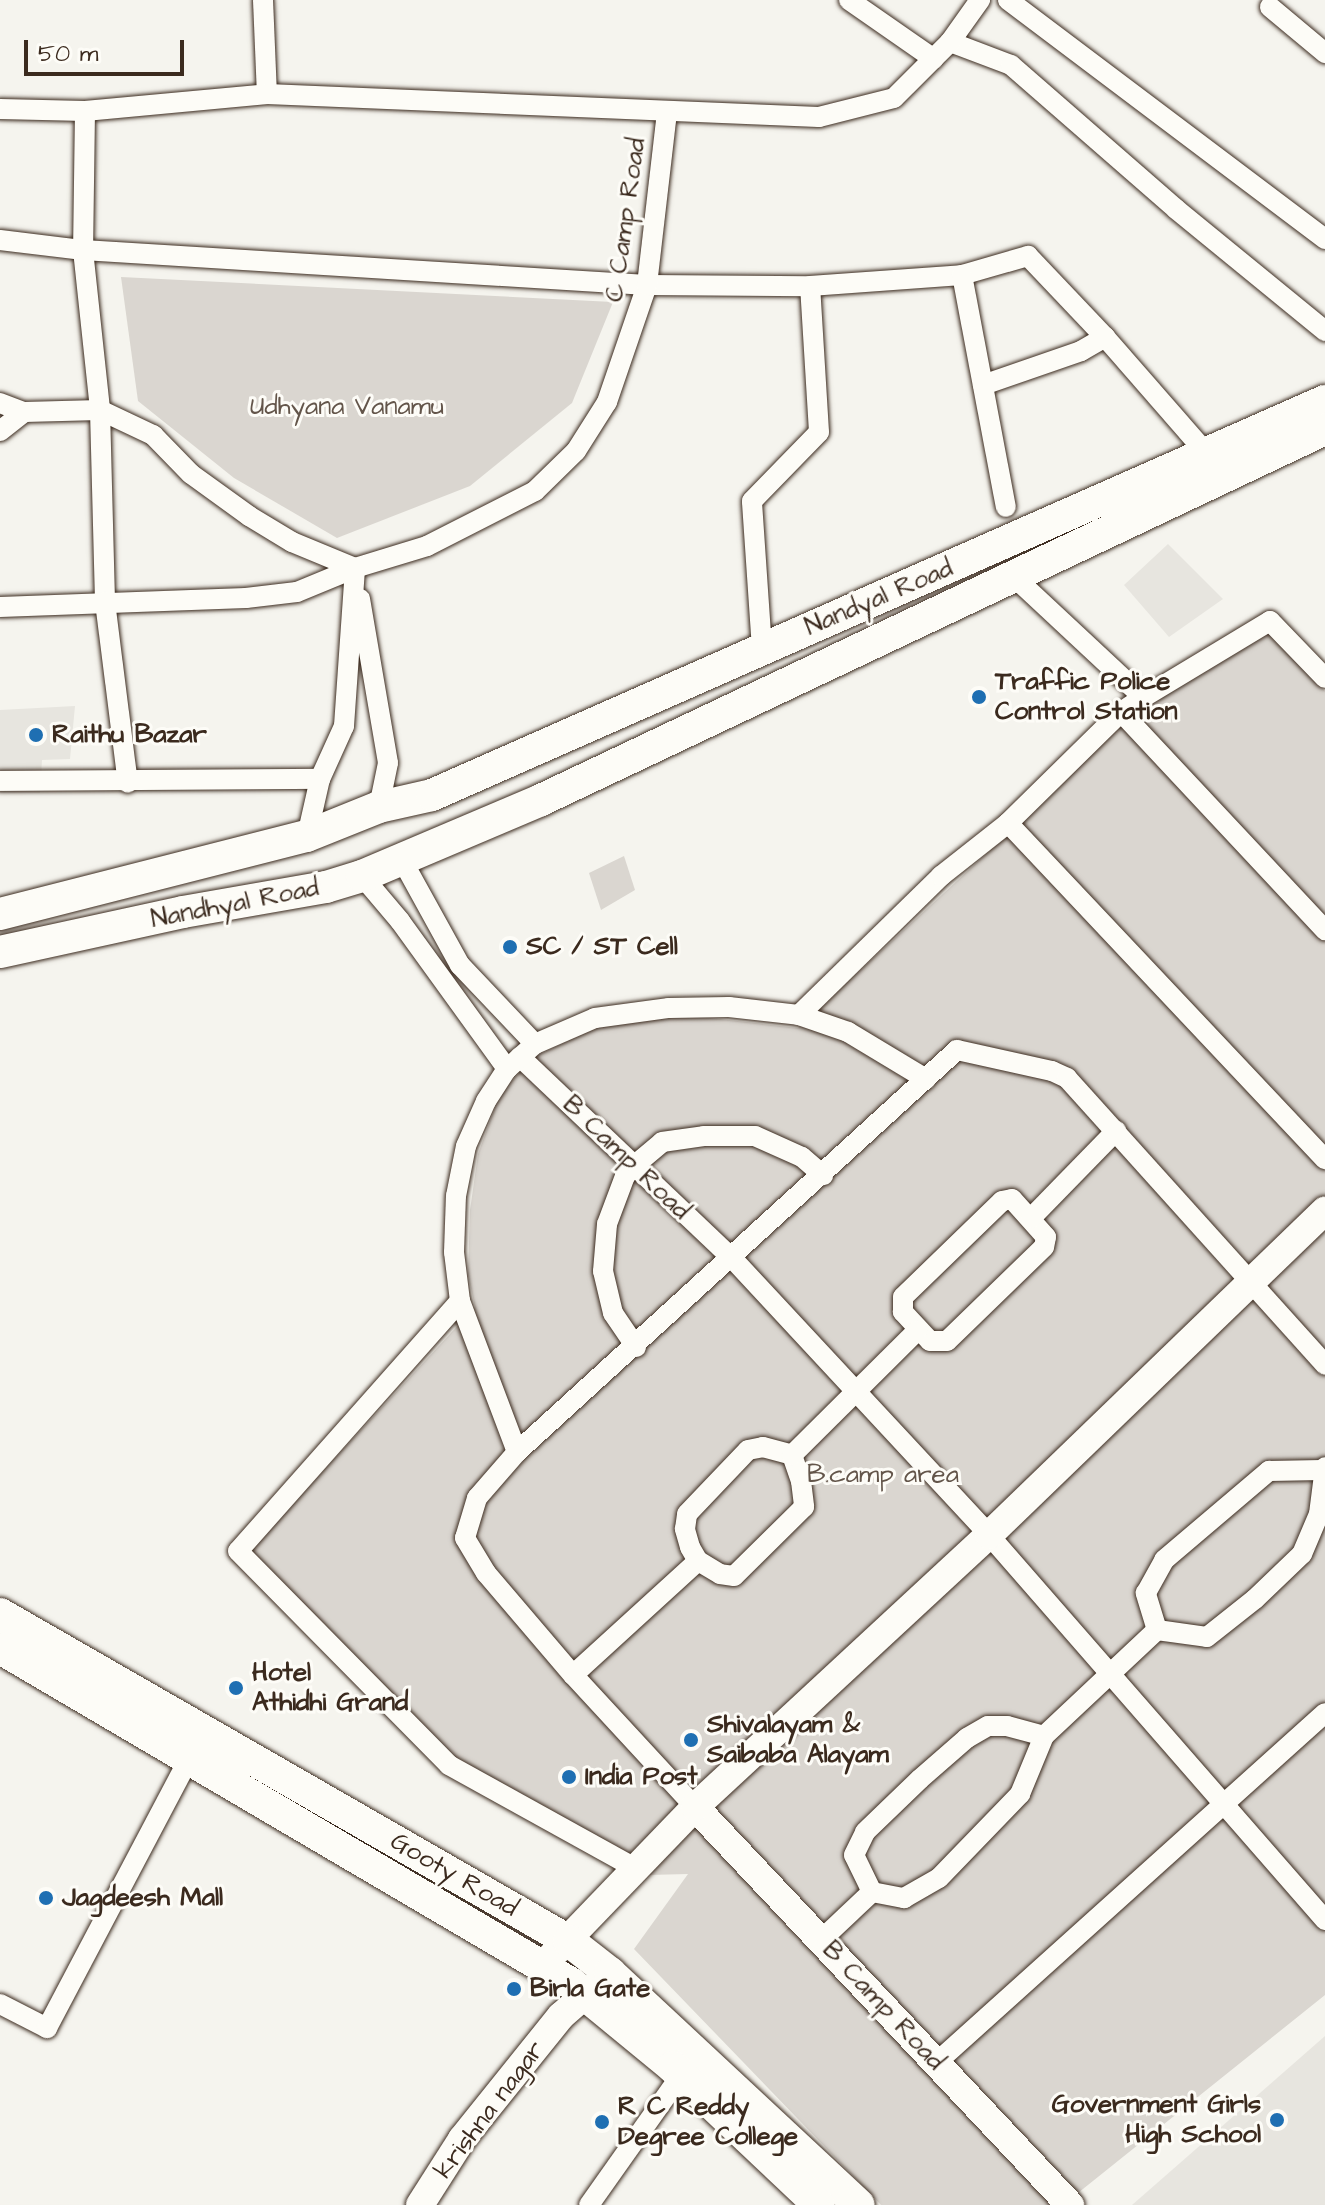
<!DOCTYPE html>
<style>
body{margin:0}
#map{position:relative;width:1325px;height:2205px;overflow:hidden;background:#f5f4ee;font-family:"Architects Daughter",sans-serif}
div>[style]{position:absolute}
.built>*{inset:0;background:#e7e5df}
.green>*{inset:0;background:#dad6d0}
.roads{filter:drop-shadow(0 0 2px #3b2a1e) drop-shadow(0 0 2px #3b2a1e)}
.street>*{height:20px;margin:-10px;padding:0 10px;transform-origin:10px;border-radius:10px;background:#fdfcf7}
.secondary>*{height:28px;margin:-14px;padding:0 14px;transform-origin:14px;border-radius:14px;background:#fdfcf7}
.primary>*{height:32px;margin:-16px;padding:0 16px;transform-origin:16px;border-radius:16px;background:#fdfcf7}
.dots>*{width:22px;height:22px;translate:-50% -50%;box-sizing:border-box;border:4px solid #fdfcf7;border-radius:50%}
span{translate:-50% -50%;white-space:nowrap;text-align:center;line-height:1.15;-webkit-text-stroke:6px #fdfcf7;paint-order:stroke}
.street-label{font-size:26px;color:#3b2a1e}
.park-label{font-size:26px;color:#63554a}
.poi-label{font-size:26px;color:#3b2a1e;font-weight:700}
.left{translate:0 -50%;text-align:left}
.right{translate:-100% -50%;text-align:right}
.scale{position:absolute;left:24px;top:40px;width:160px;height:36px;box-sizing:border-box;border:4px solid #3b2a1e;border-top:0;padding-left:10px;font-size:24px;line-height:28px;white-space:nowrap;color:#3b2a1e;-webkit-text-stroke:6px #fdfcf7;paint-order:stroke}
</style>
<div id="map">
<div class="built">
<div style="clip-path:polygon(1168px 544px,1223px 599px,1169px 637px,1124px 585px)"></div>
<div style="clip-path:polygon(75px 706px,70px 759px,42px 760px,40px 793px,0 793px,0 710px)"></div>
<div style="clip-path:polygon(1325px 2036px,1325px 2205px,1132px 2205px)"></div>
</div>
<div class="green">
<div style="clip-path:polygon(121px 277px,613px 302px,572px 403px,470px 486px,337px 538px,234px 478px,138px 401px)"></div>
<div style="clip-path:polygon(1268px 631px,1325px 691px,1325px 1995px,1063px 2205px,881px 2205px,634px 1949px,688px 1874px,648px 1875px,449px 1761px,249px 1551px,475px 1307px,468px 1275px,470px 1210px,478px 1154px,500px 1094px,534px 1057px,604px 1024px,684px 1015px,798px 1028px,1023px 820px,1130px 714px)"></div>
<div style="clip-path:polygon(624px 856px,635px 890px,601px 910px,589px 873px)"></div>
</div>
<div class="roads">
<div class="street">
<div style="left:263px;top:0;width:94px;rotate:87.6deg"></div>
<div style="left:849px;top:0;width:103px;rotate:34.8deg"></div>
<div style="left:1008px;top:0;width:397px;rotate:37deg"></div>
<div style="left:1270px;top:7px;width:72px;rotate:39.9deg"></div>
<div style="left:950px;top:42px;width:65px;rotate:20.7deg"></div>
<div style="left:1011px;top:65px;width:219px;rotate:41.1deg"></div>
<div style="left:1176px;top:209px;width:193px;rotate:39.3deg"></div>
<div style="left:0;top:109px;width:85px;rotate:1.3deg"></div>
<div style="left:85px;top:111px;width:183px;rotate:-5.3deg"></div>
<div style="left:267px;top:94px;width:552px;rotate:2.39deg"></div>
<div style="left:819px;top:117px;width:77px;rotate:-14.2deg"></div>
<div style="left:894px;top:98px;width:79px;rotate:-45deg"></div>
<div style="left:950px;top:42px;width:52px;rotate:-54.5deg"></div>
<div style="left:85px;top:111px;width:139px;rotate:90.8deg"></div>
<div style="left:83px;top:250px;width:161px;rotate:83.9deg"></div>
<div style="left:100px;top:410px;width:192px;rotate:88.5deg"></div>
<div style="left:105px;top:602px;width:182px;rotate:82.8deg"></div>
<div style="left:0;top:240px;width:84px;rotate:6.9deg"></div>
<div style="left:83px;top:250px;width:565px;rotate:3.55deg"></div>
<div style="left:647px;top:285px;width:163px;rotate:0.4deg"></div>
<div style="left:810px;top:286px;width:152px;rotate:-4.1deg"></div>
<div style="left:962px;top:275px;width:69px;rotate:-16.1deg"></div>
<div style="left:1028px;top:256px;width:112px;rotate:46.5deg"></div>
<div style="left:1105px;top:337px;width:155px;rotate:48.9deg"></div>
<div style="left:962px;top:275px;width:236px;rotate:79.3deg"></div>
<div style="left:983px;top:385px;width:104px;rotate:-19.1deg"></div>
<div style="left:1081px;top:351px;width:28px;rotate:-30deg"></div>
<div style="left:0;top:403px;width:26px;rotate:21deg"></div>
<div style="left:24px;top:412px;width:76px;rotate:-1.5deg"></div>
<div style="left:100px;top:410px;width:59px;rotate:25.3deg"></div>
<div style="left:153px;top:435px;width:54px;rotate:45.7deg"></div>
<div style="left:191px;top:474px;width:72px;rotate:35.9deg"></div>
<div style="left:249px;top:516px;width:50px;rotate:31.2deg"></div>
<div style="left:292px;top:542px;width:68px;rotate:22.4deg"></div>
<div style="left:355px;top:568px;width:75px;rotate:-17deg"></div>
<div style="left:427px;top:546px;width:121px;rotate:-27deg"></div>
<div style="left:535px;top:491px;width:57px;rotate:-44.3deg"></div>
<div style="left:576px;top:451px;width:58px;rotate:-57.7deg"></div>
<div style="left:607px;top:402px;width:124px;rotate:-71.1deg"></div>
<div style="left:647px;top:285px;width:174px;rotate:-83.4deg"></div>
<div style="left:0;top:431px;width:31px;rotate:-38deg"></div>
<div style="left:1012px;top:575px;width:179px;rotate:43deg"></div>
<div style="left:360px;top:599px;width:166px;rotate:80.3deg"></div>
<div style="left:388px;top:763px;width:45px;rotate:101.6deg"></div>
<div style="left:0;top:607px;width:246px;rotate:-2.1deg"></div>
<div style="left:246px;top:598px;width:51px;rotate:-6.7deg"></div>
<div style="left:297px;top:592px;width:63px;rotate:-22.5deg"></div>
<div style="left:762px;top:649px;width:148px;rotate:-93.9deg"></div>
<div style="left:752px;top:501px;width:96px;rotate:-45.8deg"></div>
<div style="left:819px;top:432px;width:146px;rotate:-93.5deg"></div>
<div style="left:1121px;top:712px;width:299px;rotate:46.9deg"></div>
<div style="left:0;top:781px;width:320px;rotate:-0.4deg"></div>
<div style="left:1008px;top:823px;width:462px;rotate:46.7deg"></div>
<div style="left:307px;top:836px;width:58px;rotate:-77.2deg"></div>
<div style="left:320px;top:779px;width:58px;rotate:-65.6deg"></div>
<div style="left:344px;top:726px;width:158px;rotate:-86deg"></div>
<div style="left:402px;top:860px;width:120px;rotate:61.1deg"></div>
<div style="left:460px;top:965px;width:109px;rotate:46.5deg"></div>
<div style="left:362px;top:876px;width:59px;rotate:49.8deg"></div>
<div style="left:400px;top:921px;width:183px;rotate:54.1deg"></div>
<div style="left:799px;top:1015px;width:199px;rotate:-44.4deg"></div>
<div style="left:941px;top:876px;width:85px;rotate:-38.3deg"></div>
<div style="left:1008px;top:823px;width:158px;rotate:-44.5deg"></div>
<div style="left:1121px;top:712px;width:22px;rotate:-34deg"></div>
<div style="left:1139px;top:700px;width:153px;rotate:-31.1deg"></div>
<div style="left:1270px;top:621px;width:79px;rotate:46deg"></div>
<div style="left:520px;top:1057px;width:292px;rotate:43.5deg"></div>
<div style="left:732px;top:1258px;width:378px;rotate:47.1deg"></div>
<div style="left:989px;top:1535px;width:511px;rotate:48.89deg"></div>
<div style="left:1012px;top:1199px;width:51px;rotate:48.2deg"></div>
<div style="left:1046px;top:1237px;width:10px;rotate:101deg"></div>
<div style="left:1044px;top:1247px;width:135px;rotate:135.9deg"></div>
<div style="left:947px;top:1341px;width:17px;rotate:180deg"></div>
<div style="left:930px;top:1341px;width:40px;rotate:-133deg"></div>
<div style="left:903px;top:1312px;width:15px;rotate:-90deg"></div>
<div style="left:903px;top:1297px;width:138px;rotate:-44.1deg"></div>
<div style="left:1002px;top:1201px;width:10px;rotate:-11deg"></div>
<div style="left:1031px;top:1218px;width:122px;rotate:-45.7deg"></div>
<div style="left:460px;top:1301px;width:334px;rotate:131.6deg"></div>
<div style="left:238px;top:1551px;width:301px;rotate:45.4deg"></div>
<div style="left:449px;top:1765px;width:215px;rotate:29deg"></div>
<div style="left:636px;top:1347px;width:41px;rotate:-124.1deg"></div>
<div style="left:613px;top:1313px;width:43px;rotate:-103.4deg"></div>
<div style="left:603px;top:1271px;width:47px;rotate:-85.1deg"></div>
<div style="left:607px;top:1224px;width:51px;rotate:-69.4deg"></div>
<div style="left:625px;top:1176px;width:15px;rotate:-48deg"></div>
<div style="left:635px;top:1165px;width:35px;rotate:-40deg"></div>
<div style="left:662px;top:1142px;width:42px;rotate:-8.1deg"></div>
<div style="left:704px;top:1136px;width:51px"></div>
<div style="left:755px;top:1136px;width:51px;rotate:24.1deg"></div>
<div style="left:802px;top:1157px;width:28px;rotate:41deg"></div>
<div style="left:763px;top:1447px;width:30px;rotate:15deg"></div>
<div style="left:792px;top:1455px;width:28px;rotate:71deg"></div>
<div style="left:801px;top:1481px;width:26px;rotate:83deg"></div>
<div style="left:804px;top:1507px;width:98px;rotate:135.4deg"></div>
<div style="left:734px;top:1576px;width:14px;rotate:-172deg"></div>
<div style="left:720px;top:1574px;width:26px;rotate:-149deg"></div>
<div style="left:698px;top:1561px;width:16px;rotate:-120deg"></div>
<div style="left:690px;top:1547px;width:19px;rotate:-106deg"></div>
<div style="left:685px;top:1529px;width:15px;rotate:-82deg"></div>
<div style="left:687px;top:1514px;width:88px;rotate:-46.4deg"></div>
<div style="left:748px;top:1450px;width:15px;rotate:-11deg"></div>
<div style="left:517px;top:1452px;width:161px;rotate:-110.7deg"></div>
<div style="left:460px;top:1301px;width:49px;rotate:-97deg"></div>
<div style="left:454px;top:1252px;width:56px;rotate:-88deg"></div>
<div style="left:456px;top:1196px;width:51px;rotate:-78.7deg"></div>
<div style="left:466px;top:1146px;width:49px;rotate:-66deg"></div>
<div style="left:486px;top:1101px;width:38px;rotate:-57deg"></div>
<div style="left:507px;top:1069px;width:38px;rotate:-42deg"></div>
<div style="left:535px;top:1044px;width:65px;rotate:-23.4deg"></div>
<div style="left:595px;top:1018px;width:75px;rotate:-7.7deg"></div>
<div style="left:669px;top:1008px;width:60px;rotate:-1deg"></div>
<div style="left:729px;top:1007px;width:70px;rotate:6.5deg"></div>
<div style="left:799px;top:1015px;width:52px;rotate:19.1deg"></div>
<div style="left:848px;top:1032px;width:91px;rotate:31.1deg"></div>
<div style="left:792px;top:1455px;width:176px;rotate:-44.8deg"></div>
<div style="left:1157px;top:1630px;width:50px;rotate:8deg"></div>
<div style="left:1207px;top:1637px;width:61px;rotate:-38.4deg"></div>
<div style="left:1255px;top:1599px;width:65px;rotate:-43.8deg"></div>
<div style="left:1302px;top:1554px;width:43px;rotate:-67deg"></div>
<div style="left:1319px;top:1514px;width:47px;rotate:-82.7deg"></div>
<div style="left:1157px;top:1630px;width:39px;rotate:-107deg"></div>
<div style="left:1146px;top:1593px;width:38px;rotate:-61deg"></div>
<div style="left:1164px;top:1560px;width:138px;rotate:-40.3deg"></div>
<div style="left:1269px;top:1471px;width:53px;rotate:-1.1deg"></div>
<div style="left:573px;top:1675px;width:169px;rotate:-42.4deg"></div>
<div style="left:695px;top:1807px;width:180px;rotate:-132.7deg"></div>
<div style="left:573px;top:1675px;width:134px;rotate:-130.5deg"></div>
<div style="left:486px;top:1573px;width:41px;rotate:-121deg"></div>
<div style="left:465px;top:1538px;width:42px;rotate:-73.3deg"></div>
<div style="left:477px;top:1498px;width:61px;rotate:-49deg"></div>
<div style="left:517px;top:1452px;width:596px;rotate:-42.42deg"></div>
<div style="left:957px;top:1050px;width:97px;rotate:12.5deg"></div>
<div style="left:1052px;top:1071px;width:17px;rotate:25deg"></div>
<div style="left:1067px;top:1078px;width:386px;rotate:48deg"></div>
<div style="left:872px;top:1892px;width:33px;rotate:11deg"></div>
<div style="left:904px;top:1898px;width:40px;rotate:-29.7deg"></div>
<div style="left:939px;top:1878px;width:117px;rotate:-46deg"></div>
<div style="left:1020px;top:1794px;width:63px;rotate:-67.5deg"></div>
<div style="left:1044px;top:1736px;width:155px;rotate:-43.2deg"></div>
<div style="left:872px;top:1892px;width:41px;rotate:-115.9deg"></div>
<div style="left:854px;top:1855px;width:25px;rotate:-64deg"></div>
<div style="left:865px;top:1832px;width:76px;rotate:-43.9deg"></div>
<div style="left:920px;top:1779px;width:62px;rotate:-41.1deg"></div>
<div style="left:967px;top:1738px;width:24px;rotate:-30deg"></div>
<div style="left:988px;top:1726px;width:19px"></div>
<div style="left:1007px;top:1726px;width:38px;rotate:15deg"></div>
<div style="left:821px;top:1940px;width:70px;rotate:-43.3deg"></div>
<div style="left:0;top:2004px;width:53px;rotate:27.1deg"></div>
<div style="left:47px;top:2028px;width:306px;rotate:-62.2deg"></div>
<div style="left:936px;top:2063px;width:523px;rotate:-41.98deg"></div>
<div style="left:589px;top:2205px;width:159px;rotate:-54.7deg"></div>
</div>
<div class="secondary">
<div style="left:695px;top:1807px;width:547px;rotate:46.7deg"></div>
<div style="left:542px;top:1966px;width:221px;rotate:-46.1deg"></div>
<div style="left:695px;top:1807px;width:401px;rotate:-42.8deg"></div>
<div style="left:989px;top:1535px;width:467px;rotate:-44deg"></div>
<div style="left:420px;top:2205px;width:78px;rotate:-57.5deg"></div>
<div style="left:462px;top:2139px;width:158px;rotate:-51.2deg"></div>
<div style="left:561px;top:2016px;width:55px;rotate:-41.3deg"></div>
</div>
<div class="primary">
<div style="left:0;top:914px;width:317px;rotate:-14.3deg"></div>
<div style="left:307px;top:836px;width:78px;rotate:-21.9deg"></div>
<div style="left:379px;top:807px;width:54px;rotate:-12.8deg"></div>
<div style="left:432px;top:795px;width:976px;rotate:-23.81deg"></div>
<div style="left:0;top:952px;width:187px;rotate:-12.3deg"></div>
<div style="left:183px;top:912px;width:145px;rotate:-9.9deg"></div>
<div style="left:326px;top:887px;width:38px;rotate:-17deg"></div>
<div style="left:362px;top:876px;width:194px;rotate:-23deg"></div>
<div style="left:541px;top:800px;width:867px;rotate:-25.32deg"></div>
<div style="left:0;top:1614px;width:656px;rotate:29.89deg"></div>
<div style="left:569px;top:1941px;width:52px;rotate:38deg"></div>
<div style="left:610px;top:1973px;width:340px;rotate:43deg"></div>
<div style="left:0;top:1648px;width:663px;rotate:30.43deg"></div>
<div style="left:572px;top:1984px;width:131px;rotate:39.4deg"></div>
<div style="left:673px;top:2067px;width:201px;rotate:43.4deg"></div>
</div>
</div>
<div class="dots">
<div style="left:979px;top:697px;background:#1f6fb2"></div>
<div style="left:36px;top:735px;background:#1f6fb2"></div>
<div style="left:510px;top:947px;background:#1f6fb2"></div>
<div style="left:236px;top:1688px;background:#1f6fb2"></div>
<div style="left:691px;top:1740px;background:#1f6fb2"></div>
<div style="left:569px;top:1777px;background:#1f6fb2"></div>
<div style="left:46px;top:1898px;background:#1f6fb2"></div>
<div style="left:514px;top:1989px;background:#1f6fb2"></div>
<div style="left:1277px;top:2120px;background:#1f6fb2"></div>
<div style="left:602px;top:2122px;background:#1f6fb2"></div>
</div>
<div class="street-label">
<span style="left:626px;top:220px;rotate:-82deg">C Camp Road</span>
<span style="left:879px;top:598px;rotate:-23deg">Nandyal Road</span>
<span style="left:235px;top:904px;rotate:-11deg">Nandhyal Road</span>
<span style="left:626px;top:1158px;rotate:44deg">B Camp Road</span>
<span style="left:454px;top:1875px;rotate:30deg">Gooty Road</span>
<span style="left:883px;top:2006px;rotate:47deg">B Camp Road</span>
<span style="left:490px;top:2110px;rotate:-53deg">krishna nagar</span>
</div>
<div class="park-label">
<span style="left:347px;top:407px">Udhyana Vanamu</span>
<span style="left:883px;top:1475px">B.camp area</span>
</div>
<div class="poi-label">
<span class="left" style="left:995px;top:697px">Traffic Police<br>Control Station</span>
<span class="left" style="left:52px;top:735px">Raithu Bazar</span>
<span class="left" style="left:526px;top:947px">SC / ST Cell</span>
<span class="left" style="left:252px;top:1688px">Hotel<br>Athidhi Grand</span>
<span class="left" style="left:707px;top:1740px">Shivalayam &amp;<br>Saibaba Alayam</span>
<span class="left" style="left:585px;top:1777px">India Post</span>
<span class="left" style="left:62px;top:1898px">Jagdeesh Mall</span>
<span class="left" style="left:530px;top:1989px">Birla Gate</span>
<span class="right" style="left:1261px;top:2120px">Government Girls<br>High School</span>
<span class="left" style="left:618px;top:2122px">R C Reddy<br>Degree College</span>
</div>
<div class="scale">50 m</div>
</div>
